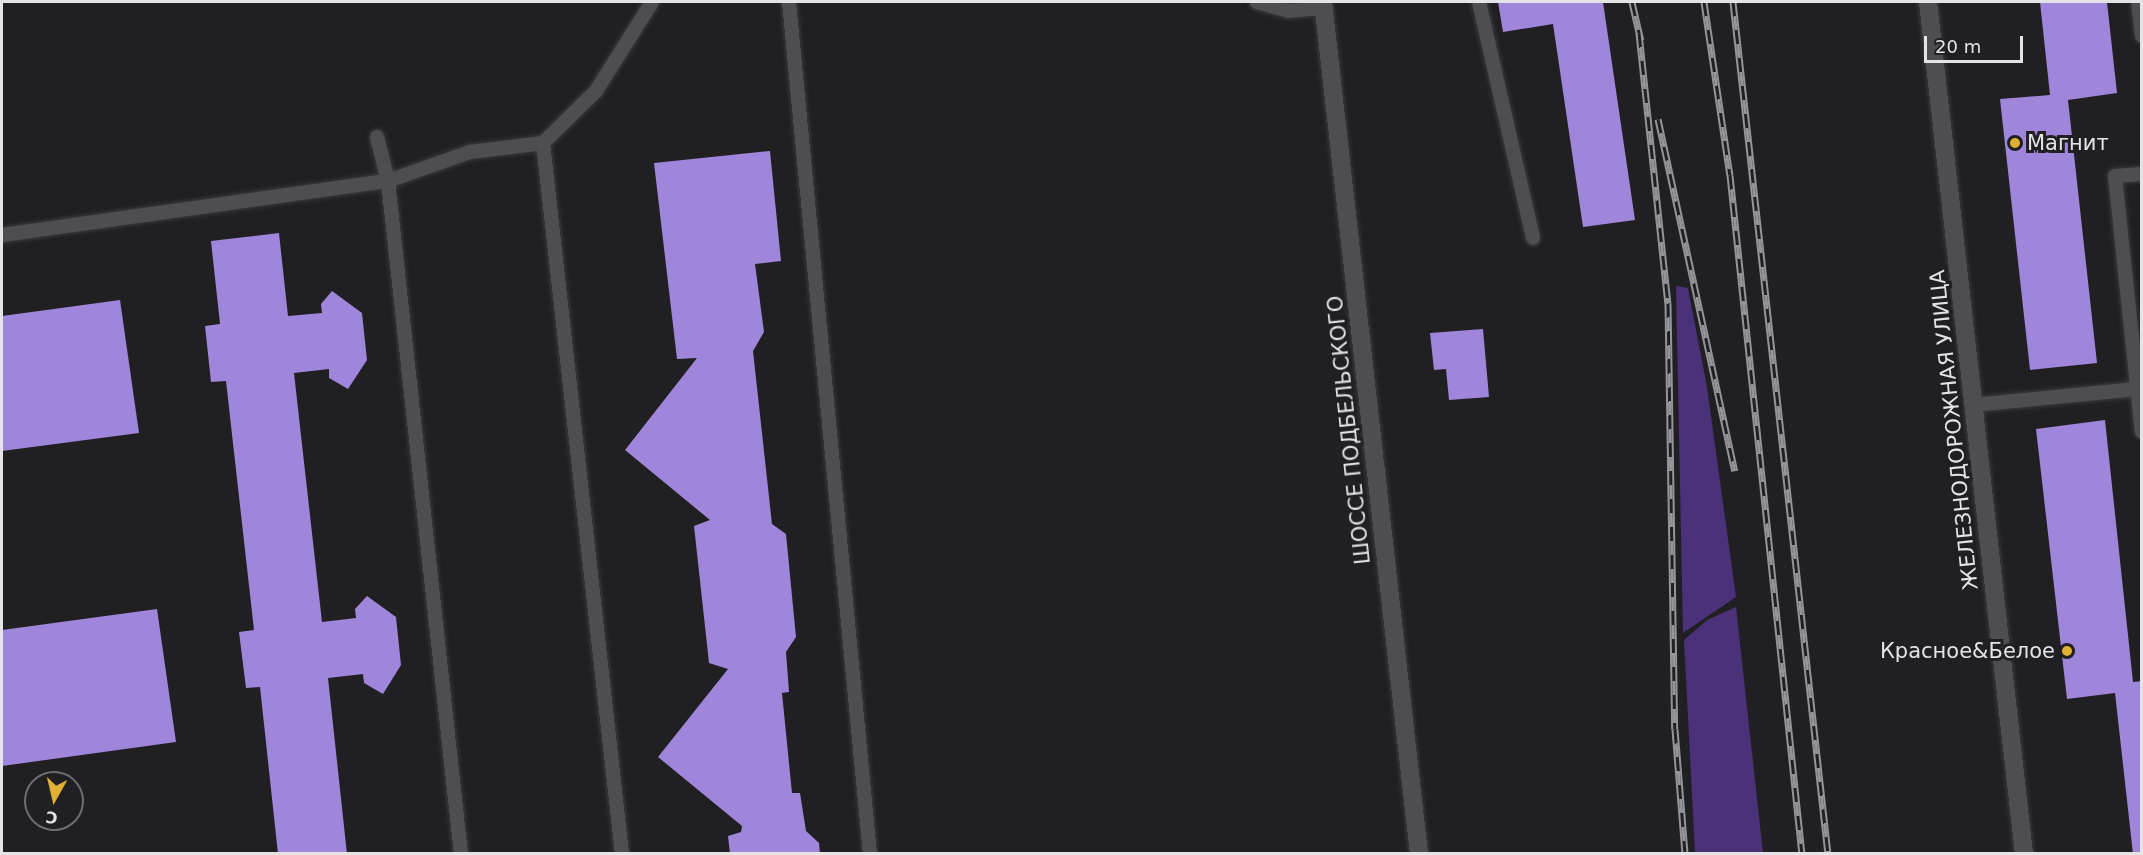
<!DOCTYPE html>
<meta charset="utf-8">
<style>
body{margin:0}
#map{position:relative;width:2143px;height:855px;overflow:hidden;background:#201f22;font-family:"DejaVu Sans",sans-serif}
div>[style]{position:absolute}
.green>*{inset:0;background:#4b317a}
.building>*{inset:0;background:#a086da}
.roads{filter:drop-shadow(0 0 2px #3a393b) drop-shadow(0 0 2px #3a393b)}
.lane>*{height:14px;margin:-7px;padding:0 7px;transform-origin:7px;border-radius:7px;background:#4e4d50}
.street>*{height:18px;margin:-9px;padding:0 9px;transform-origin:9px;border-radius:9px;background:#4e4d50}
.rail>*{height:7px;margin-top:-3.5px;transform-origin:0;background:repeating-linear-gradient(90deg,#201f22 0 14px,#959496 0 28px);box-sizing:border-box;border-block:2px solid #959496}
.dots>*{width:16px;height:16px;translate:-50% -50%;box-sizing:border-box;border:3px solid #201f22;border-radius:50%}
span{translate:-50% -50%;white-space:nowrap;text-align:center;line-height:1.15;-webkit-text-stroke:6px #201f22;paint-order:stroke}
.poi-label{font-size:21px;color:#e4e3e5}
.left{translate:0 -50%;text-align:left}
.right{translate:-100% -50%;text-align:right}
.street-label{font-size:21px;color:#e4e3e5}
.frame{position:absolute;inset:0;border:3px solid #e4e3e5;pointer-events:none}
.north{position:absolute;left:24px;top:771px;width:60px;height:60px;box-sizing:border-box;background:#201f22;border:2px solid #6e6d70;border-radius:50%;rotate:188deg;font-size:16px;font-weight:700;line-height:24px;text-align:center;color:#e4e3e5}
.north::after{content:'';display:block;margin:auto;width:21px;height:27px;background:#dfb034;clip-path:polygon(50% 0,100% 100%,50% 72%,0 100%)}
.scale{position:absolute;left:1924px;top:36px;width:99px;height:27px;box-sizing:border-box;border:3px solid #e4e3e5;border-top:0;padding-left:8px;font-size:18px;line-height:21px;white-space:nowrap;color:#e4e3e5;-webkit-text-stroke:4px #201f22;paint-order:stroke}
</style>
<div id="map">
<div class="green">
<div style="clip-path:polygon(1676px 286px,1688px 288px,1707px 387px,1736px 597px,1683px 633px)"></div>
<div style="clip-path:polygon(1736px 607px,1763px 853px,1695px 853px,1684px 640px,1707px 620px)"></div>
</div>
<div class="building">
<div style="clip-path:polygon(1498px 2px,1603px 2px,1635px 220px,1583px 227px,1553px 24px,1503px 32px)"></div>
<div style="clip-path:polygon(2040px 2px,2107px 2px,2117px 93px,2068px 100px,2097px 363px,2030px 370px,2000px 99px,2050px 95px)"></div>
<div style="clip-path:polygon(770px 151px,781px 261px,755px 264px,764px 332px,753px 351px,772px 524px,786px 534px,796px 637px,786px 652px,789px 692px,782px 693px,792px 793px,800px 793px,806px 831px,819px 843px,820px 854px,730px 854px,728px 836px,741px 832px,742px 826px,658px 757px,728px 669px,709px 663px,694px 526px,710px 520px,625px 450px,697px 358px,677px 359px,654px 163px)"></div>
<div style="clip-path:polygon(279px 233px,288px 316px,322px 313px,321px 304px,332px 291px,362px 313px,367px 360px,348px 389px,329px 378px,329px 369px,294px 373px,322px 622px,356px 618px,355px 609px,367px 596px,396px 617px,401px 665px,383px 694px,364px 683px,363px 674px,328px 678px,347px 854px,278px 854px,260px 687px,246px 688px,239px 632px,254px 630px,226px 381px,211px 382px,205px 326px,220px 324px,211px 241px)"></div>
<div style="clip-path:polygon(120px 300px,139px 433px,2px 451px,2px 316px)"></div>
<div style="clip-path:polygon(1483px 329px,1489px 397px,1449px 400px,1446px 369px,1434px 370px,1430px 333px)"></div>
<div style="clip-path:polygon(2105px 420px,2133px 682px,2142px 681px,2142px 854px,2133px 854px,2115px 693px,2067px 699px,2036px 429px)"></div>
<div style="clip-path:polygon(157px 609px,176px 742px,2px 766px,2px 630px)"></div>
</div>
<div class="roads">
<div class="lane">
<div style="left:789px;top:2px;width:856px;rotate:84.57deg"></div>
<div style="left:1257px;top:2px;width:32px;rotate:16deg"></div>
<div style="left:1288px;top:11px;width:36px;rotate:-5deg"></div>
<div style="left:1479px;top:2px;width:242px;rotate:77.1deg"></div>
<div style="left:2138px;top:2px;width:34px;rotate:83deg"></div>
<div style="left:377px;top:137px;width:45px;rotate:76deg"></div>
<div style="left:388px;top:181px;width:677px;rotate:83.81deg"></div>
<div style="left:543px;top:143px;width:715px;rotate:83.66deg"></div>
<div style="left:2142px;top:174px;width:27px;rotate:176deg"></div>
<div style="left:2115px;top:176px;width:257px;rotate:84deg"></div>
<div style="left:2px;top:235px;width:390px;rotate:-8deg"></div>
<div style="left:388px;top:181px;width:87px;rotate:-19.5deg"></div>
<div style="left:470px;top:152px;width:74px;rotate:-7deg"></div>
<div style="left:543px;top:143px;width:74px;rotate:-44.5deg"></div>
<div style="left:596px;top:91px;width:105px;rotate:-57.8deg"></div>
<div style="left:1973px;top:405px;width:165px;rotate:-5.6deg"></div>
</div>
<div class="street">
<div style="left:1323px;top:2px;width:857px;rotate:83.57deg"></div>
<div style="left:1928px;top:2px;width:857px;rotate:83.57deg"></div>
</div>
</div>
<div class="rail">
<div style="left:1632px;top:2px;width:39px;rotate:77deg"></div>
<div style="left:1704px;top:2px;width:175px;rotate:81.5deg"></div>
<div style="left:1730px;top:175px;width:683px;rotate:83.95deg"></div>
<div style="left:1733px;top:2px;width:857px;rotate:83.64deg"></div>
<div style="left:1639px;top:33px;width:272px;rotate:83.9deg"></div>
<div style="left:1668px;top:303px;width:426px;rotate:89.1deg"></div>
<div style="left:1675px;top:729px;width:125px;rotate:85.4deg"></div>
<div style="left:1658px;top:119px;width:360px;rotate:77.7deg"></div>
</div>
<div class="dots">
<div style="left:2015px;top:143px;background:#dfb034"></div>
<div style="left:2067px;top:651px;background:#dfb034"></div>
</div>
<div class="poi-label">
<span class="left" style="left:2027px;top:143px">Магнит</span>
<span class="right" style="left:2055px;top:651px">Красное&amp;Белое</span>
</div>
<div class="street-label">
<span style="left:1349px;top:430px;rotate:-96deg">ШОССЕ ПОДБЕЛЬСКОГО</span>
<span style="left:1954px;top:430px;rotate:-96deg">ЖЕЛЕЗНОДОРОЖНАЯ УЛИЦА</span>
</div>
<div class="frame"></div>
<div class="north">С</div>
<div class="scale">20 m</div>
</div>
